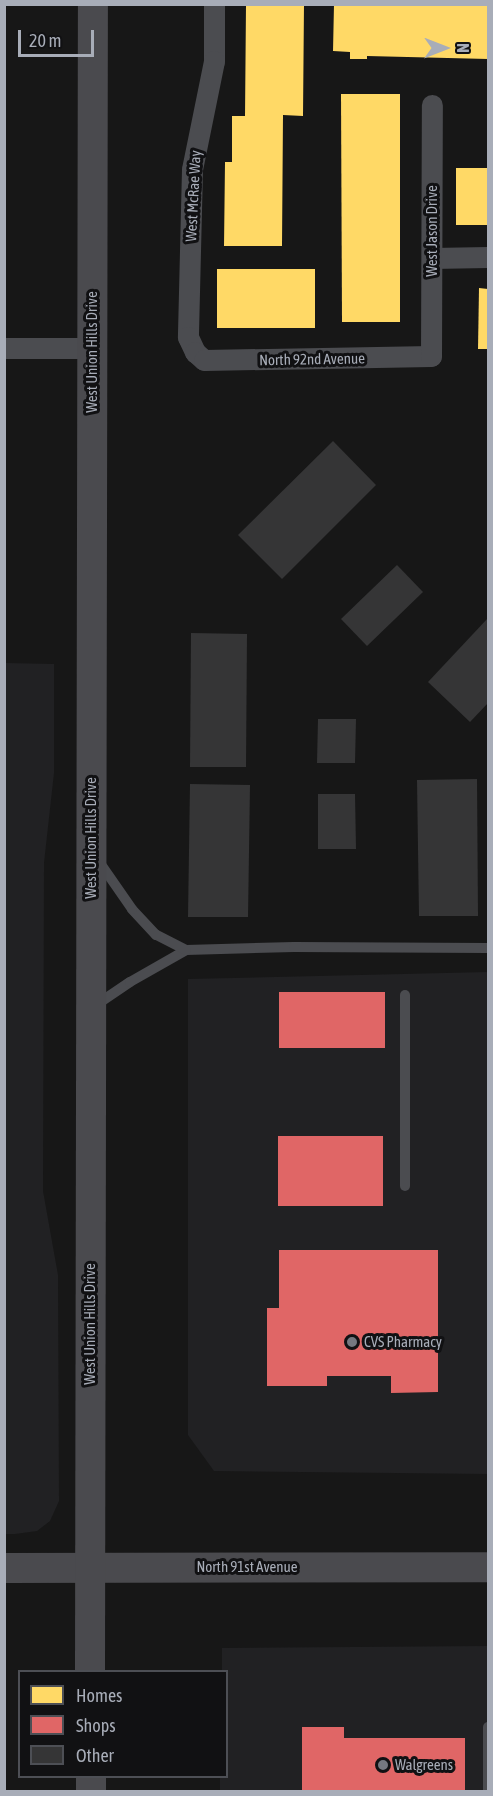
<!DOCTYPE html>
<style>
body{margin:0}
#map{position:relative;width:493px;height:1796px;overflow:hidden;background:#171717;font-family:"Asap Condensed",sans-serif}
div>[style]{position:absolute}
.built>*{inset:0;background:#212123}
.homes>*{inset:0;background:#ffd966}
.shops>*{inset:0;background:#e06666}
.building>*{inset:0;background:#353536}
.lane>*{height:10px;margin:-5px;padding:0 5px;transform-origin:5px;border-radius:5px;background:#4b4c50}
.street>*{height:21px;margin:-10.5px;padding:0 10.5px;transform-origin:10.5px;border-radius:10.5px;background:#4b4c50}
.secondary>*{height:30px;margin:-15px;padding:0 15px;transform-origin:15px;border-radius:15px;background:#4a4a4e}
.dots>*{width:16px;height:16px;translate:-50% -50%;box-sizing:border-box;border:3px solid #111113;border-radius:50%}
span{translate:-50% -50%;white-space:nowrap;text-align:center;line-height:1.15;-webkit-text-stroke:6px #111113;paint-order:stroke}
.street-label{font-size:15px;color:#a8adb8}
.poi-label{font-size:15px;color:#a8adb8}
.left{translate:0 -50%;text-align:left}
.frame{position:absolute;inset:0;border:6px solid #a8adb8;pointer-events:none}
.legend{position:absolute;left:18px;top:1670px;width:210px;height:108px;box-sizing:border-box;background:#111113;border:2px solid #4d4f55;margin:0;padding:8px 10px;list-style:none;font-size:18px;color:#a8adb8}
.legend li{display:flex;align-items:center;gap:12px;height:30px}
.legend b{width:30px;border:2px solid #4d4f55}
.north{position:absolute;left:415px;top:18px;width:60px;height:60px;-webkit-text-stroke:4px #111113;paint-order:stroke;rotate:90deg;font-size:16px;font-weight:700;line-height:24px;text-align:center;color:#a8adb8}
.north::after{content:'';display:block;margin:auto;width:21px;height:27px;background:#a8adb8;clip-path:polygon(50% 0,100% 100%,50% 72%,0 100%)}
.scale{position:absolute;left:18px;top:30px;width:76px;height:27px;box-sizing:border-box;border:3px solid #a8adb8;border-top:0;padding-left:8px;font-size:18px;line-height:21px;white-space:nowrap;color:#a8adb8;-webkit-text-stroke:4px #111113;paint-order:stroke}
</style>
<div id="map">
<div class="built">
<div style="clip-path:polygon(5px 663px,54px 664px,54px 773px,44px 863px,43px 1191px,58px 1275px,59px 1501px,50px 1521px,37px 1531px,15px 1534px,4px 1534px)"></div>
<div style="clip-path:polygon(488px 972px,488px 1474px,214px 1471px,188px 1435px,188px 979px)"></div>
<div style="clip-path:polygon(488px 1646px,488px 1791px,220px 1792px,220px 1777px,226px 1776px,226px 1672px,222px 1671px,222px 1648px)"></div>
</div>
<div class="homes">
<div style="clip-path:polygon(246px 4px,304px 4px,303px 116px,283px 115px,282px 246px,224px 246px,225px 162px,232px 162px,232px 116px,245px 116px)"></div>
<div style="clip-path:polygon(334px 4px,488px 4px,488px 59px,367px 56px,367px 59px,350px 59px,350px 52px,333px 51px)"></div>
<div style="clip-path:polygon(341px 94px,400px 94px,400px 322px,342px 322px)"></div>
<div style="clip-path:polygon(456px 168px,488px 168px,488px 225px,456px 225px)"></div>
<div style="clip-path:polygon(217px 269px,315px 269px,315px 328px,217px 328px)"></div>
<div style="clip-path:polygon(479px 288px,488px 289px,488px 349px,478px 349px)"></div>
</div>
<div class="shops">
<div style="clip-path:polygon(279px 992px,385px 992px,385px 1048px,279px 1048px)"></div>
<div style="clip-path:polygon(278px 1136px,383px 1136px,383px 1206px,278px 1206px)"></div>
<div style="clip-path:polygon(279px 1250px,438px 1250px,438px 1392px,391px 1393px,391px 1376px,327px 1376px,327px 1386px,267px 1386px,267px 1308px,279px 1308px)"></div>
<div style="clip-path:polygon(302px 1727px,344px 1727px,344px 1738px,465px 1738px,465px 1792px,302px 1792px)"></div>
</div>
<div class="building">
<div style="clip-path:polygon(333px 441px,376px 485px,282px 579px,238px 535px)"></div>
<div style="clip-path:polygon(397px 565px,423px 592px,367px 646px,341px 619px)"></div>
<div style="clip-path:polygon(488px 618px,488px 703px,470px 722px,428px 682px)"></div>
<div style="clip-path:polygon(191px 633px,247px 634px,246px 767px,190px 767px)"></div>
<div style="clip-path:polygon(318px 719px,356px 719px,355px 763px,317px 763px)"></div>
<div style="clip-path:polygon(477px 779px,478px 916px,419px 916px,417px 780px)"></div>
<div style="clip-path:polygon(190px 784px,250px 785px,248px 917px,188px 917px)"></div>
<div style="clip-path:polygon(318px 794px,355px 794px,356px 849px,318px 849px)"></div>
</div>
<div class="lane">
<div style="left:186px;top:950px;width:108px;rotate:-1.6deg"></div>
<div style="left:294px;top:947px;width:194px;rotate:0.3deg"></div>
<div style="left:96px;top:1005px;width:41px;rotate:-34.1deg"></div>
<div style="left:130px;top:982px;width:64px;rotate:-29.7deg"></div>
<div style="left:186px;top:950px;width:34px;rotate:-153deg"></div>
<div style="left:156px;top:935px;width:35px;rotate:-133deg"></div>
<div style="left:132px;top:909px;width:56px;rotate:-124.8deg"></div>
<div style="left:405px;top:1186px;width:191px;rotate:-90deg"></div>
<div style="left:488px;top:1792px;width:65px;rotate:-90deg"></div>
</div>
<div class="street">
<div style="left:214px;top:4px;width:57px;rotate:90deg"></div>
<div style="left:214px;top:61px;width:110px;rotate:101.5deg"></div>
<div style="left:192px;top:169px;width:168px;rotate:91.4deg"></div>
<div style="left:188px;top:337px;width:17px;rotate:65deg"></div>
<div style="left:195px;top:352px;width:12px;rotate:42deg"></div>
<div style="left:204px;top:360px;width:227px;rotate:-1deg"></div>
<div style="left:431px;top:356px;width:251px;rotate:-89.8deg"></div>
<div style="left:432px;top:258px;width:56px;rotate:-1deg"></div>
<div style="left:4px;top:348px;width:88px"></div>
</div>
<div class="secondary">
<div style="left:4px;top:1568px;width:484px;rotate:-0.1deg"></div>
<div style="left:90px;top:1672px;width:1668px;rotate:-89.9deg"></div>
<div style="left:91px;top:1776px;width:16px;rotate:90deg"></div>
</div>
<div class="dots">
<div style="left:352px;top:1342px;background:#757880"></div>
<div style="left:383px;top:1765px;background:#757880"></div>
</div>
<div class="street-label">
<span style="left:193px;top:196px;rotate:-87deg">West McRae Way</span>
<span style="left:432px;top:231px;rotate:-90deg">West Jason Drive</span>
<span style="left:92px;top:352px;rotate:-90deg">West Union Hills Drive</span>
<span style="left:312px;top:359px;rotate:-1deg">North 92nd Avenue</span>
<span style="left:91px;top:838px;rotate:-90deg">West Union Hills Drive</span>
<span style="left:90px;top:1324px;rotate:-90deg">West Union Hills Drive</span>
<span style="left:247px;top:1567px">North 91st Avenue</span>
</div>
<div class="poi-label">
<span class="left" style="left:364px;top:1342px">CVS Pharmacy</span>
<span class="left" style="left:395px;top:1765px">Walgreens</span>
</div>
<div class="frame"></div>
<ul class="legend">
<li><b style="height:16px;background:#ffd966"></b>Homes</li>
<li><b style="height:16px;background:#e06666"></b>Shops</li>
<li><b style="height:16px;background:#353536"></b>Other</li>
</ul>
<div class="north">N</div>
<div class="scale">20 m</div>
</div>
